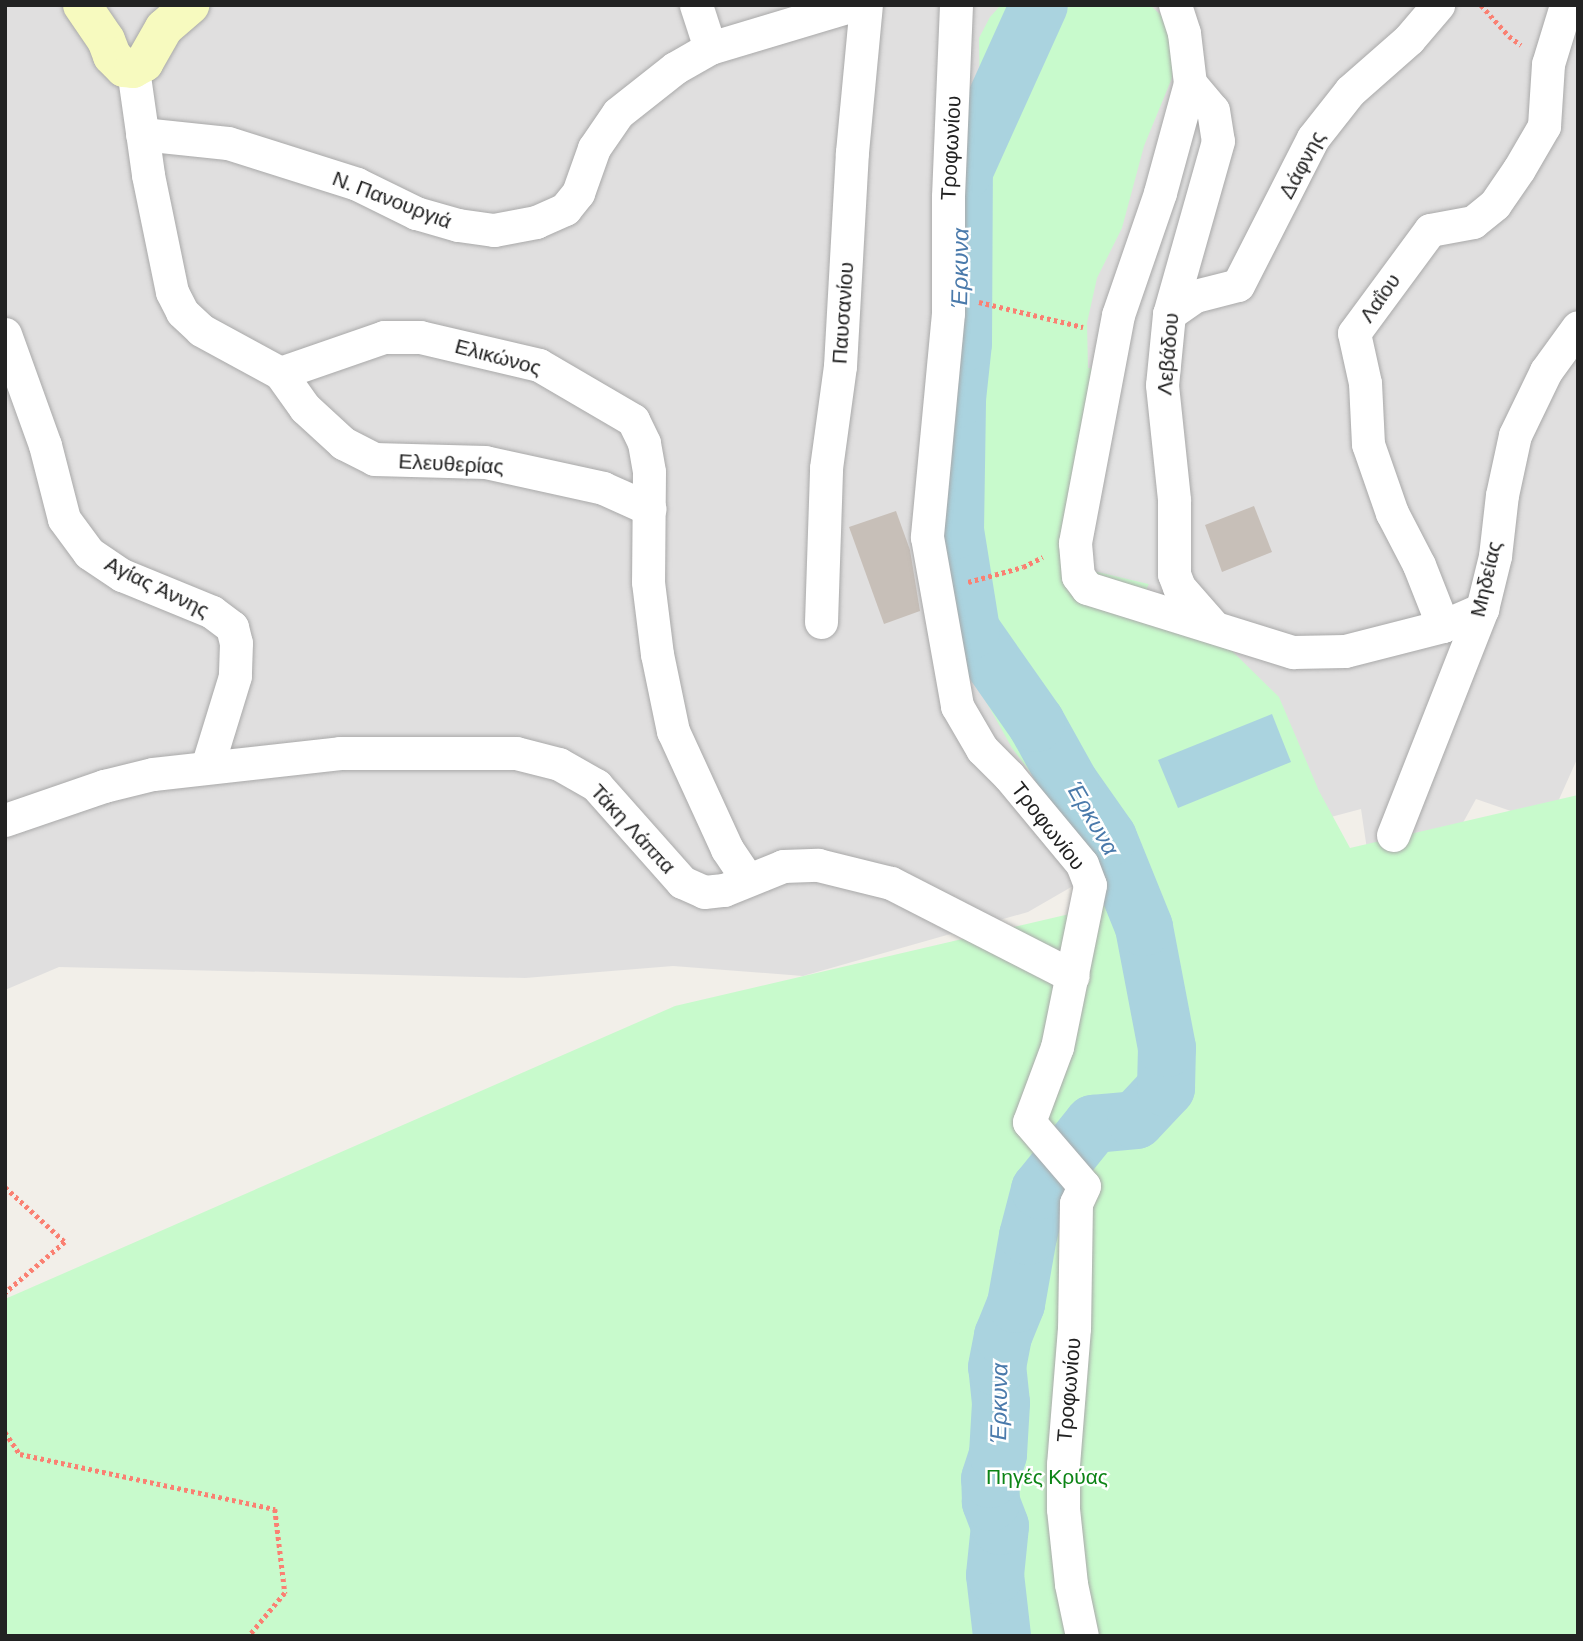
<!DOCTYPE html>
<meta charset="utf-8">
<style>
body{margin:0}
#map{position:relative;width:1583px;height:1641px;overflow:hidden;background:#f2efe9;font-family:"Nunito Sans",sans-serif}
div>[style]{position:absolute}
.residential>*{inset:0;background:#e0dfdf}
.park>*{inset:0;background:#c8facc}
.parking>*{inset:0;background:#e2e2e2}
.water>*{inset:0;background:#aad3df}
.river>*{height:58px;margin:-29px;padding:0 29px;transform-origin:29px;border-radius:29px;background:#aad3df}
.building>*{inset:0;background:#c7bfb8}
.path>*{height:4.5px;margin-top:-2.25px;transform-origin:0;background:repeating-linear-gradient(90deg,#fa8072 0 3.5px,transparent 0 7px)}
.roads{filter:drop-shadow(0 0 2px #a9a9a9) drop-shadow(0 0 2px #a9a9a9)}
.street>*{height:33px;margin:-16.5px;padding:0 16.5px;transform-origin:16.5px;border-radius:16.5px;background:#fff}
.secondary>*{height:38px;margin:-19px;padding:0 19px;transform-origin:19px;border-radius:19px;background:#f7fabf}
span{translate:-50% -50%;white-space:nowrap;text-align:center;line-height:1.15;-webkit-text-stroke:5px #fff;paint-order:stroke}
.street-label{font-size:21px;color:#222}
.park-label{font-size:21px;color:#0c8416}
.water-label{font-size:23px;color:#4a7aab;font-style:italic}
.frame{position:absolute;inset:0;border:7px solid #222;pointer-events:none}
</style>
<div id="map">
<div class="residential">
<div style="clip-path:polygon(5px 5px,1578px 5px,1578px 757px,1548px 824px,1476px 799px,1426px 890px,1369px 863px,1361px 809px,1073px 886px,1028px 912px,803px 976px,673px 966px,525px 978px,59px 967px,5px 990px)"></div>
</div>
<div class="park">
<div style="clip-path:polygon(1001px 5px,1150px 5px,1178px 31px,1172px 78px,1144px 146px,1122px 228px,1097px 278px,1087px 323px,1088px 368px,1144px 372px,1161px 555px,1147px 588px,1153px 622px,1227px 646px,1279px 697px,1319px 791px,1350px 848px,1578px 795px,1578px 1636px,5px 1636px,5px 1299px,675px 1006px,1108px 905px,1100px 865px,1012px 748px,974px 680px,957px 615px,946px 545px,945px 493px,982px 242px,979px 38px,990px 17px)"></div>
</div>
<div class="parking">
<div style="clip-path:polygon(1195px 108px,1215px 127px,1183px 207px,1165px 588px,1081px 568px,1127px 315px,1175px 202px)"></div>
</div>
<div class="water">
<div style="clip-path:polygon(1272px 714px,1291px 762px,1178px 808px,1158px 760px)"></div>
</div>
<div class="river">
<div style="left:1002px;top:1636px;width:61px;rotate:-96.5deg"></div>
<div style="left:995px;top:1575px;width:49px;rotate:-84.2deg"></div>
<div style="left:1000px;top:1526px;width:26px;rotate:-111deg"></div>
<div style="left:991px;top:1502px;width:23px;rotate:-92deg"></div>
<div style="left:990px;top:1479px;width:26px;rotate:-72deg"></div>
<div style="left:998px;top:1454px;width:51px;rotate:-86.6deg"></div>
<div style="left:1001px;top:1403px;width:36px;rotate:-96deg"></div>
<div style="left:997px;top:1367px;width:32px;rotate:-79deg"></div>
<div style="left:1003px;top:1336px;width:35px;rotate:-68deg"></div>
<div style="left:1016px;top:1304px;width:69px;rotate:-80deg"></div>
<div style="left:1028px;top:1236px;width:48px;rotate:-75.4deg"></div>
<div style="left:1040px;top:1190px;width:85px;rotate:-51.2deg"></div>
<div style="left:1093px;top:1124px;width:43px;rotate:-5.3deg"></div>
<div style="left:1136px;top:1120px;width:44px;rotate:-46.8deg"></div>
<div style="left:1166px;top:1088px;width:40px;rotate:-88.6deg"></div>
<div style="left:1167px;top:1048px;width:123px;rotate:-100.8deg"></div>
<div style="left:1144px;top:927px;width:96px;rotate:-112deg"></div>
<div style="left:1108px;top:838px;width:66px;rotate:-125.1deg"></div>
<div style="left:1070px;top:784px;width:70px;rotate:-119.1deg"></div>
<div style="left:1036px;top:723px;width:113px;rotate:-125deg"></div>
<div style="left:971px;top:630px;width:101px;rotate:-99.1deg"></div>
<div style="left:955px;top:530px;width:131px;rotate:-89.1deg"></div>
<div style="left:957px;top:399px;width:56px;rotate:-83.9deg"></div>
<div style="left:963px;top:343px;width:172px;rotate:-89.7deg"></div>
<div style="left:964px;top:171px;width:182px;rotate:-65.7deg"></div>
</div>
<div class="building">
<div style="clip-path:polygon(1254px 506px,1272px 552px,1222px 572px,1205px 525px)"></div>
<div style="clip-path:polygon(896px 511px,910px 550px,920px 611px,884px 624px,849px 527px)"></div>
</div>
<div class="path">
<div style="left:1481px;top:5px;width:42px;rotate:47.9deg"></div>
<div style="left:1509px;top:36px;width:15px;rotate:37deg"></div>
<div style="left:979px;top:302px;width:107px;rotate:13.5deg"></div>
<div style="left:968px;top:582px;width:57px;rotate:-15.3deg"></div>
<div style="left:1023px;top:567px;width:22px;rotate:-27deg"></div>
<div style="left:5px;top:1187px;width:81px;rotate:42.5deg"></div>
<div style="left:65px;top:1242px;width:79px;rotate:139.6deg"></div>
<div style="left:5px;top:1432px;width:27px;rotate:56deg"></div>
<div style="left:20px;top:1454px;width:261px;rotate:12.2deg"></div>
<div style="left:275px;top:1509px;width:85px;rotate:83.2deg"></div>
<div style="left:285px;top:1593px;width:56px;rotate:129.9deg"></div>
</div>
<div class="roads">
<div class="street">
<div style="left:696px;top:5px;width:45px;rotate:72deg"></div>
<div style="left:956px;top:5px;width:192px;rotate:92.4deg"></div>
<div style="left:948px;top:197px;width:116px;rotate:90deg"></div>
<div style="left:948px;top:313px;width:225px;rotate:95.4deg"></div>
<div style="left:927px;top:537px;width:172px;rotate:79.9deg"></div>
<div style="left:957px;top:706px;width:50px;rotate:59.8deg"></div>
<div style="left:982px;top:749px;width:38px;rotate:45deg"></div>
<div style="left:1009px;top:776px;width:114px;rotate:50.3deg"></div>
<div style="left:1082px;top:864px;width:22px;rotate:69deg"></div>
<div style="left:1090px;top:885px;width:165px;rotate:101.5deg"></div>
<div style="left:1057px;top:1047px;width:80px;rotate:110.5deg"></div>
<div style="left:1029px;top:1122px;width:84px;rotate:49.3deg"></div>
<div style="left:1084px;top:1186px;width:19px;rotate:115deg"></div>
<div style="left:1076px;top:1203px;width:125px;rotate:90.9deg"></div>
<div style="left:1074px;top:1328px;width:136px;rotate:94.6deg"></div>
<div style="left:1063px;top:1464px;width:45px;rotate:90deg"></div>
<div style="left:1063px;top:1509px;width:75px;rotate:83.9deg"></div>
<div style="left:1071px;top:1584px;width:53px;rotate:78.1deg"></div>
<div style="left:1175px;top:5px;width:29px;rotate:72deg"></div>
<div style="left:1184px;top:33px;width:50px;rotate:83.2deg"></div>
<div style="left:1190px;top:83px;width:114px;rotate:105.3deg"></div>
<div style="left:1160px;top:193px;width:129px;rotate:109deg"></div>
<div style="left:1118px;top:315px;width:232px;rotate:100.7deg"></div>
<div style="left:1075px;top:543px;width:33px;rotate:85deg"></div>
<div style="left:1078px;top:576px;width:15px;rotate:53deg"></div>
<div style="left:1087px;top:588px;width:216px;rotate:17.3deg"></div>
<div style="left:1293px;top:652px;width:52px;rotate:-1.1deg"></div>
<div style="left:1345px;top:651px;width:101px;rotate:-14.3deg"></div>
<div style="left:1443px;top:626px;width:43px;rotate:-23.6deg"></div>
<div style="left:133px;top:69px;width:107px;rotate:81.9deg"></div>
<div style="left:148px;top:175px;width:119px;rotate:78.4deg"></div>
<div style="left:172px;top:292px;width:22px;rotate:63deg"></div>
<div style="left:182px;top:312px;width:26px;rotate:43deg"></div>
<div style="left:201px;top:330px;width:90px;rotate:28.6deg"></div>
<div style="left:280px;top:373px;width:110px;rotate:-19.1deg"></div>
<div style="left:384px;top:337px;width:36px"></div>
<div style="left:420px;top:337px;width:122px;rotate:13.2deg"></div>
<div style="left:539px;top:365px;width:109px;rotate:30.3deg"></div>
<div style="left:633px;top:420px;width:25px;rotate:64deg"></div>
<div style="left:644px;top:443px;width:29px;rotate:80deg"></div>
<div style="left:649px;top:472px;width:110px;rotate:90.5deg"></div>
<div style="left:648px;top:582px;width:73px;rotate:82.9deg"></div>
<div style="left:657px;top:654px;width:79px;rotate:78.3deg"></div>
<div style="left:673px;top:731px;width:130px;rotate:65.4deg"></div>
<div style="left:727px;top:849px;width:37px;rotate:56deg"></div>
<div style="left:1190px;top:83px;width:35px;rotate:50deg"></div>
<div style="left:1213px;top:110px;width:31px;rotate:81deg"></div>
<div style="left:1218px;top:141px;width:180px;rotate:105.8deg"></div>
<div style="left:1169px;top:314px;width:71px;rotate:95.6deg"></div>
<div style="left:1162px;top:385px;width:116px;rotate:84deg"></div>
<div style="left:1174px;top:500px;width:74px;rotate:90deg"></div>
<div style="left:1174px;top:574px;width:14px;rotate:69deg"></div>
<div style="left:1179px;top:587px;width:52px;rotate:48.9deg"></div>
<div style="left:142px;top:134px;width:86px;rotate:6deg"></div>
<div style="left:228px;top:143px;width:135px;rotate:17.6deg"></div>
<div style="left:357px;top:184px;width:66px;rotate:26.2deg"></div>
<div style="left:416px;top:213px;width:44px;rotate:15.9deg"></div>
<div style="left:458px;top:225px;width:36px;rotate:8deg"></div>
<div style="left:494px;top:230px;width:43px;rotate:-10.8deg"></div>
<div style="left:536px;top:222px;width:32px;rotate:-24deg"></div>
<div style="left:565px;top:209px;width:21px;rotate:-51deg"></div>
<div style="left:578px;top:193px;width:48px;rotate:-70.4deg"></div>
<div style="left:594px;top:148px;width:42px;rotate:-55.6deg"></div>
<div style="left:618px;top:113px;width:73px;rotate:-38.3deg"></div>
<div style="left:675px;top:68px;width:40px;rotate:-29.7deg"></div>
<div style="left:710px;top:48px;width:149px;rotate:-16.7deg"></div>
<div style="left:1169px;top:314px;width:32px;rotate:-35deg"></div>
<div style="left:1195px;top:296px;width:44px;rotate:-14.3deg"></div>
<div style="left:1238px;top:285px;width:165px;rotate:-63deg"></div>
<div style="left:1313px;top:138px;width:60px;rotate:-51.8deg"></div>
<div style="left:1350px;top:91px;width:79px;rotate:-41.4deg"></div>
<div style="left:1409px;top:39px;width:45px;rotate:-49.5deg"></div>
<div style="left:5px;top:334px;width:118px;rotate:70.2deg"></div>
<div style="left:45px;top:445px;width:76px;rotate:75.6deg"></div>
<div style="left:64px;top:519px;width:42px;rotate:53.7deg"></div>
<div style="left:89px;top:553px;width:40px;rotate:34deg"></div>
<div style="left:122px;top:575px;width:97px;rotate:22.3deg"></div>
<div style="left:212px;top:612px;width:25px;rotate:37deg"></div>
<div style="left:232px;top:627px;width:16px;rotate:76deg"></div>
<div style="left:236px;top:643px;width:33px;rotate:92deg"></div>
<div style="left:235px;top:676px;width:95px;rotate:107.1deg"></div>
<div style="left:280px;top:373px;width:43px;rotate:54.5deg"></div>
<div style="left:305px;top:408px;width:52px;rotate:42.6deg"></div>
<div style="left:343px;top:443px;width:35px;rotate:27deg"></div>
<div style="left:374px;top:459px;width:111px;rotate:1.5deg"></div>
<div style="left:485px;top:462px;width:121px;rotate:12.4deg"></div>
<div style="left:603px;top:488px;width:51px;rotate:24.1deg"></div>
<div style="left:821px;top:622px;width:154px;rotate:-88.1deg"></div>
<div style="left:826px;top:468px;width:103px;rotate:-82.2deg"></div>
<div style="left:840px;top:366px;width:214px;rotate:-86.8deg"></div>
<div style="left:852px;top:152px;width:148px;rotate:-84.6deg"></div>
<div style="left:1443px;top:626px;width:66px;rotate:-111.5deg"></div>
<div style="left:1419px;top:565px;width:59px;rotate:-117.4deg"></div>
<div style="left:1392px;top:513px;width:73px;rotate:-109.2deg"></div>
<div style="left:1368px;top:444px;width:61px;rotate:-92.8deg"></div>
<div style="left:1365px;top:383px;width:51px;rotate:-102.4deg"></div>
<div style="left:1354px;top:333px;width:128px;rotate:-53.6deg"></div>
<div style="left:1430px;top:230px;width:44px;rotate:-10.5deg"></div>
<div style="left:1473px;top:222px;width:28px;rotate:-39deg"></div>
<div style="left:1495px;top:204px;width:42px;rotate:-55.6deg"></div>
<div style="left:1519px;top:169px;width:50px;rotate:-59.8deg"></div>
<div style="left:1544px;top:126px;width:62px;rotate:-86.3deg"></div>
<div style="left:1548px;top:64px;width:62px;rotate:-73deg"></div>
<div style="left:5px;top:820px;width:105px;rotate:-19deg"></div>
<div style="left:104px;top:786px;width:50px;rotate:-13.8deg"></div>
<div style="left:153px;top:774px;width:188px;rotate:-6.4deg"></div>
<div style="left:340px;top:753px;width:176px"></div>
<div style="left:516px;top:753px;width:44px;rotate:14.3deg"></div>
<div style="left:559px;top:764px;width:43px;rotate:29.6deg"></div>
<div style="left:596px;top:785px;width:130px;rotate:48.4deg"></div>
<div style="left:682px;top:882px;width:24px;rotate:24deg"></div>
<div style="left:704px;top:892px;width:20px;rotate:-6deg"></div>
<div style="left:724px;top:890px;width:64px;rotate:-22.1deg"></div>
<div style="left:783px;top:866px;width:35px;rotate:-2deg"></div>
<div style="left:818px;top:865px;width:75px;rotate:13.9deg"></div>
<div style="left:891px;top:883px;width:204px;rotate:27.1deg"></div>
<div style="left:1393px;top:835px;width:243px;rotate:-68.5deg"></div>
<div style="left:1482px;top:609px;width:55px;rotate:-76.2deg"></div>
<div style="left:1495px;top:556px;width:61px;rotate:-83.5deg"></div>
<div style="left:1502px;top:495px;width:61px;rotate:-77.8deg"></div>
<div style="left:1515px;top:435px;width:71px;rotate:-64.2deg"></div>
<div style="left:1546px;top:371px;width:54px;rotate:-54deg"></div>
</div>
<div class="secondary">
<div style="left:82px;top:5px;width:42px;rotate:55.6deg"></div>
<div style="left:106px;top:40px;width:17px;rotate:69deg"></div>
<div style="left:112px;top:56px;width:17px;rotate:45deg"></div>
<div style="left:124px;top:68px;width:9px;rotate:6deg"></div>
<div style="left:133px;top:69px;width:13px;rotate:-29deg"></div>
<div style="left:144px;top:63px;width:40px;rotate:-60.3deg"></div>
<div style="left:164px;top:28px;width:35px;rotate:-41deg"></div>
</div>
</div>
<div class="street-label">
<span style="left:951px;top:148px;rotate:-87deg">Τροφωνίου</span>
<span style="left:1302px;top:165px;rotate:-62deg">Δάφνης</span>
<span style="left:392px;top:200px;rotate:21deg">Ν. Πανουργιά</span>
<span style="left:1380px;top:298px;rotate:-55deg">Λαΐου</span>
<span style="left:843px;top:313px;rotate:-86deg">Παυσανίου</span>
<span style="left:1168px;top:354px;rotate:-85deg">Λεβάδου</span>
<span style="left:498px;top:357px;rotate:15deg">Ελικώνος</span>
<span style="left:451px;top:464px;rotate:3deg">Ελευθερίας</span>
<span style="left:1486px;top:579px;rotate:-77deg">Μηδείας</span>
<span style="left:157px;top:587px;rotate:26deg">Αγίας Άννης</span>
<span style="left:1048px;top:826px;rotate:52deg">Τροφωνίου</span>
<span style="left:633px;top:829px;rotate:47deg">Τάκη Λάππα</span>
<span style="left:1069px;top:1390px;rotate:-85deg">Τροφωνίου</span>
</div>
<div class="park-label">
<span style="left:1047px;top:1477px">Πηγές Κρύας</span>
</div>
<div class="water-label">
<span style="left:961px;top:268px;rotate:-89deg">Έρκυνα</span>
<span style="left:1092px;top:819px;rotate:60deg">Έρκυνα</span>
<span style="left:1000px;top:1403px;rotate:-89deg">Έρκυνα</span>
</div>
<div class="frame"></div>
</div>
